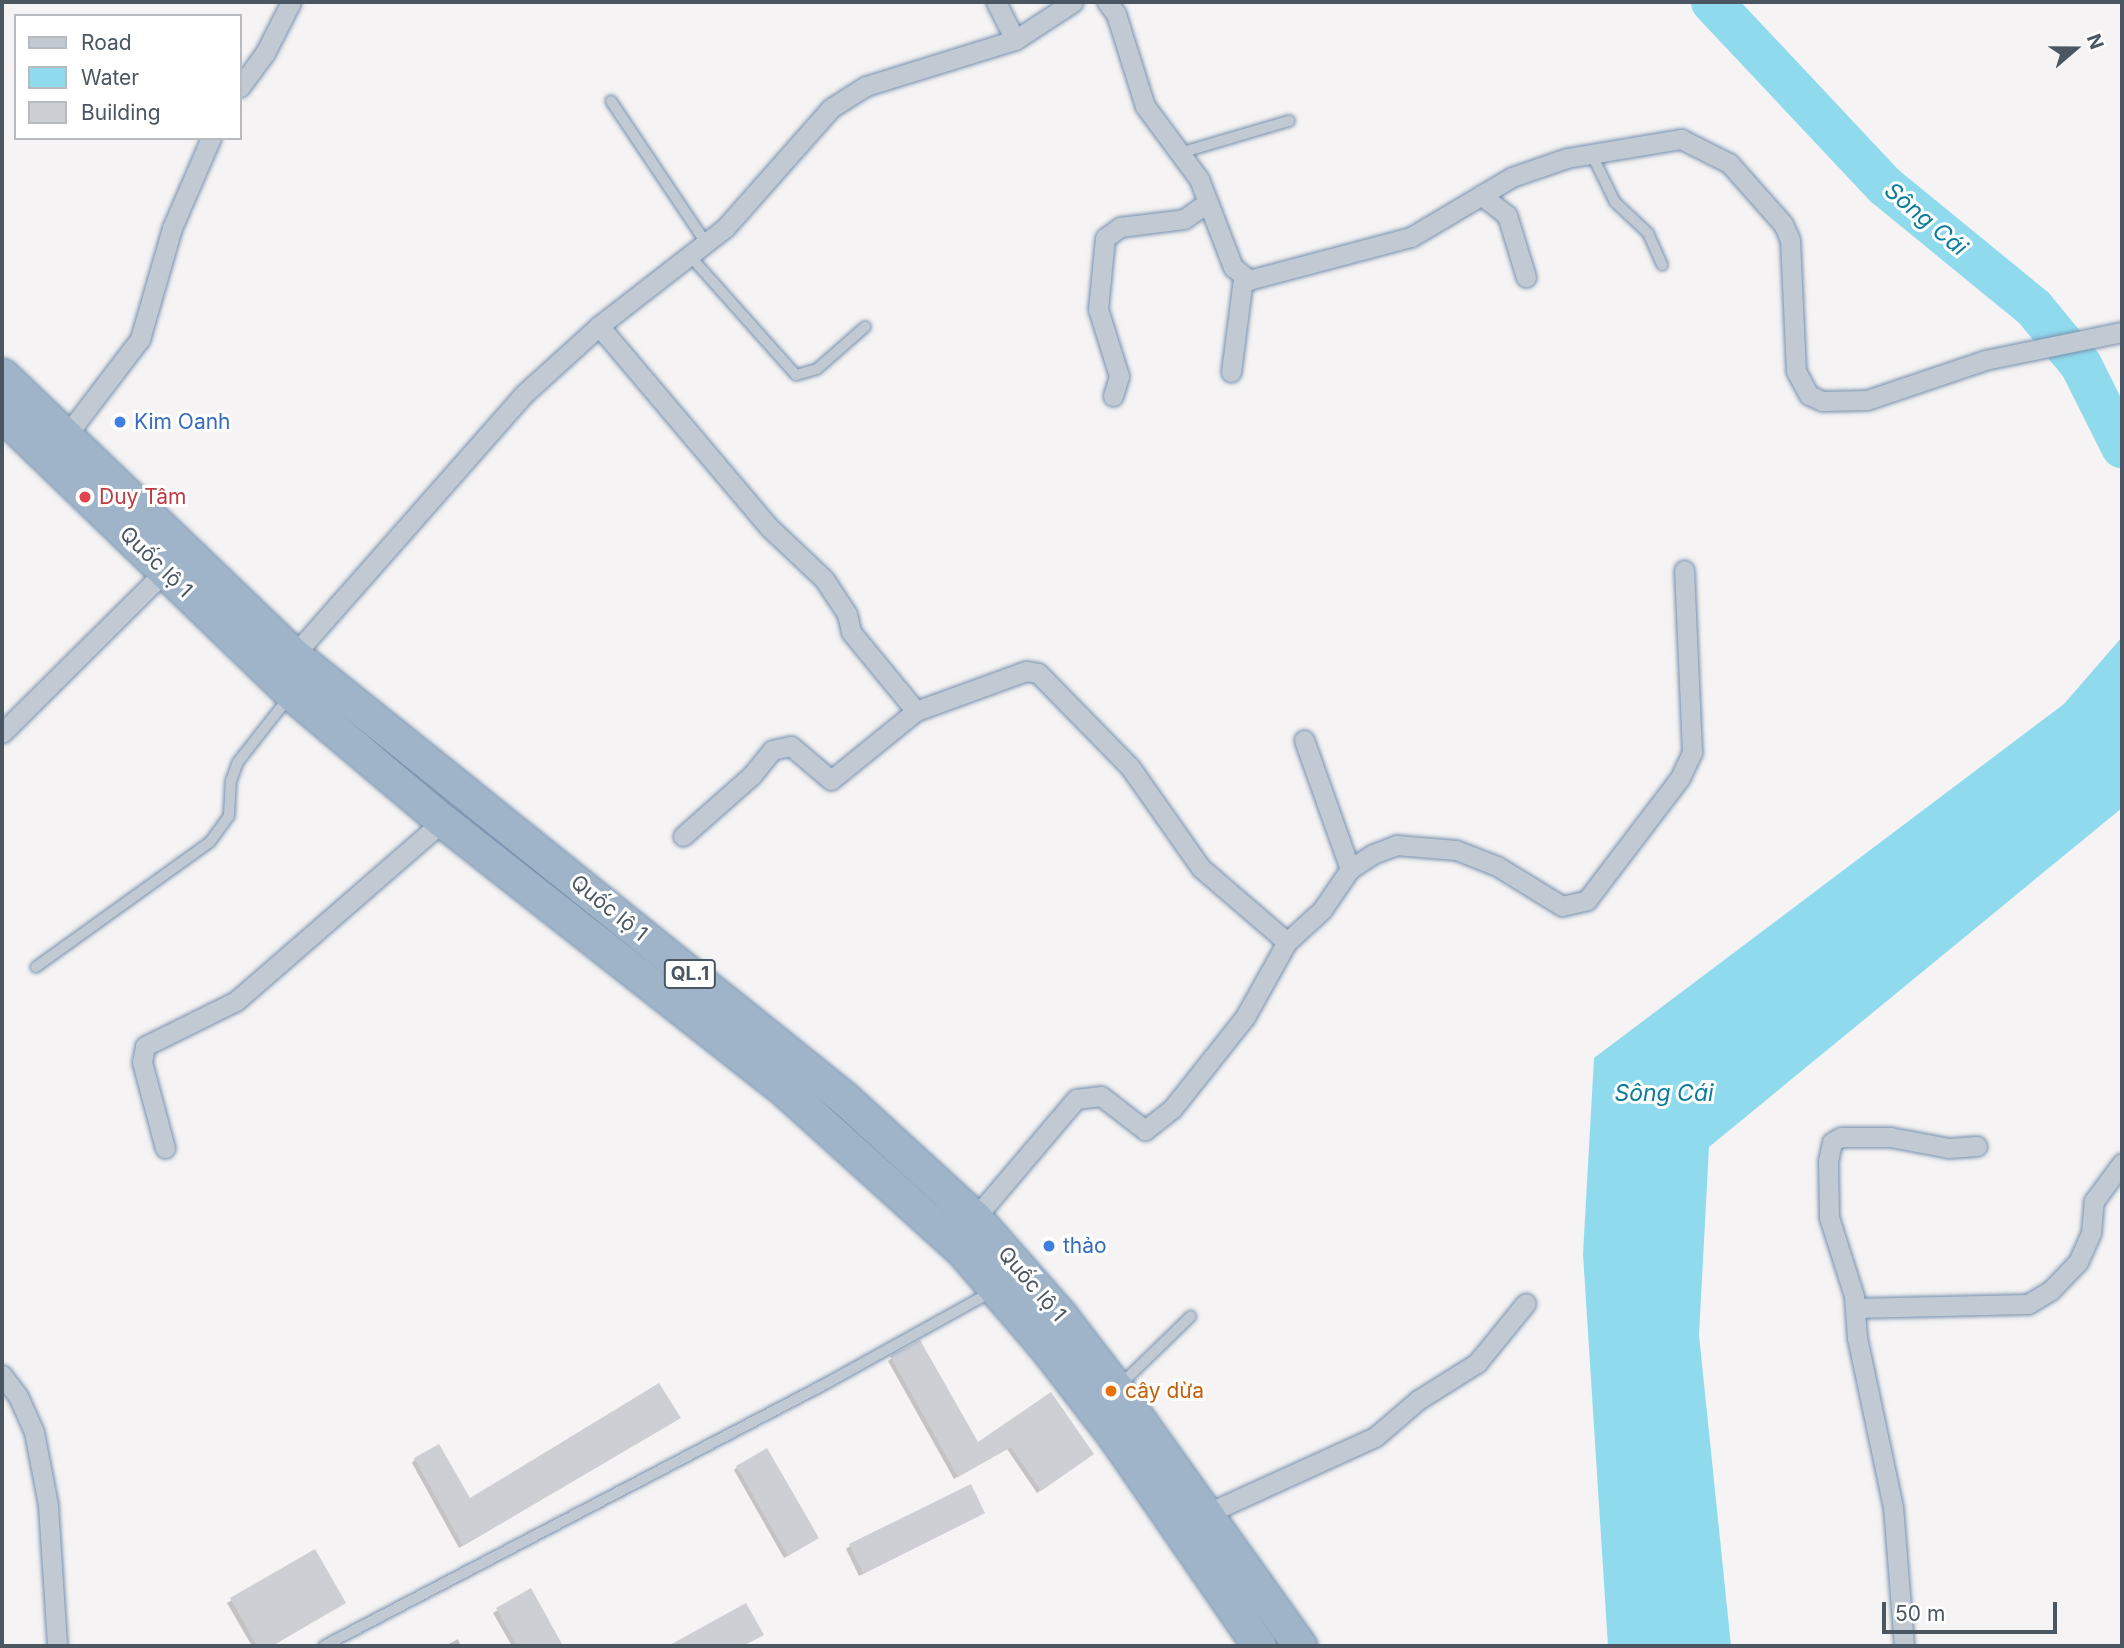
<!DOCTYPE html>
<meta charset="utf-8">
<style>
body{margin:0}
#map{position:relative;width:2124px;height:1648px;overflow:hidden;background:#f5f3f3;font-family:Inter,sans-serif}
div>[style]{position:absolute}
.water>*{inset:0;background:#90daee}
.shadow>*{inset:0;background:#0003}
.river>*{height:42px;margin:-21px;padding:0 21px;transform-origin:21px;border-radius:21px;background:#90daee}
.building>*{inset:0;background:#cdcfd5}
.roads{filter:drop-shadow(0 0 2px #7690ad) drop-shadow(0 0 2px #7690ad)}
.service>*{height:10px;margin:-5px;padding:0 5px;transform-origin:5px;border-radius:5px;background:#c1cad2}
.minor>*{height:19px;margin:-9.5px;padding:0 9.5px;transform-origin:9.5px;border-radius:9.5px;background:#c1cad2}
.trunk>*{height:33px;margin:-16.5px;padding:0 16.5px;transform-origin:16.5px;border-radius:16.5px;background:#9fb4c9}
.dots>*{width:19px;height:19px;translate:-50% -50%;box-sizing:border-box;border:4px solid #fff;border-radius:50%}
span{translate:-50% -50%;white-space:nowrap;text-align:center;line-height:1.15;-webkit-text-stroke:6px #fff;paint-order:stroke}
.shield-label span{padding:2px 5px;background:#fff;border:2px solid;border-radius:5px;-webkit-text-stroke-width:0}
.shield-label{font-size:19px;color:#4a5661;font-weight:700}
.shop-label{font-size:21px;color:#366cbe}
.left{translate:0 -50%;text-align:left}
.health-label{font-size:21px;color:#be3a42}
.street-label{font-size:21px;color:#4a5661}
.food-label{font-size:21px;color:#c56008}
.water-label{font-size:23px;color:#0c7c9b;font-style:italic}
.frame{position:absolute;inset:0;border:4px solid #4a5661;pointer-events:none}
.legend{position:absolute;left:14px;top:14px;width:228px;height:126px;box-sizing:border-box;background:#fff;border:2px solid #b7bbc0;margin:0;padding:9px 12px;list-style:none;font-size:21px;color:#4a5661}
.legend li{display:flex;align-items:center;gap:14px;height:35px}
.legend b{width:35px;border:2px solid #b7bbc0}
.north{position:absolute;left:2040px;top:14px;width:70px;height:70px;-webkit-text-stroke:5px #fff;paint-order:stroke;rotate:70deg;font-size:19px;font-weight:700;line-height:28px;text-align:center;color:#4a5661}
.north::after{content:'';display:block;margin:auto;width:24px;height:32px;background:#4a5661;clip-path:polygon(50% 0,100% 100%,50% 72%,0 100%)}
.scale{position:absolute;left:1882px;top:1602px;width:175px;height:32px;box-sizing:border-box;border:4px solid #4a5661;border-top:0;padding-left:9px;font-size:21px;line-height:24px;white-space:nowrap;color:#4a5661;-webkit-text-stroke:5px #fff;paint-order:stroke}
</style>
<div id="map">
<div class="water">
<div style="clip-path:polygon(2122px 637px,2122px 808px,1709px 1147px,1699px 1335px,1731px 1646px,1608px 1646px,1583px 1254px,1594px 1058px,2064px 704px)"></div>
</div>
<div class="shadow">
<div style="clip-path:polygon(892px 1358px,977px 1445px,1050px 1394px,1088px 1458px,1037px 1493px,1007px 1449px,954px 1479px,888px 1361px)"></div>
<div style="clip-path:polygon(675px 1421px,459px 1548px,412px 1463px,415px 1459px,469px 1501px)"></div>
<div style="clip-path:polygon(737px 1467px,813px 1541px,784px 1558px,734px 1470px)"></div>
<div style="clip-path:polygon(970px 1486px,983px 1512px,979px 1516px,859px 1576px,846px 1549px,850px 1546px)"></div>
<div style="clip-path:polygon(314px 1551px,344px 1603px,272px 1646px,252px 1646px,227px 1603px)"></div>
<div style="clip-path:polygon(530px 1591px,561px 1646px,512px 1646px,493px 1613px)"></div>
<div style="clip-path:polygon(458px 1639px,461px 1646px,445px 1646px)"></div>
</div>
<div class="river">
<div style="left:1712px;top:2px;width:253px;rotate:46.8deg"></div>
<div style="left:1885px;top:186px;width:193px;rotate:39.3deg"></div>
<div style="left:2034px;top:308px;width:74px;rotate:50.5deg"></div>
<div style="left:2081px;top:365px;width:92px;rotate:63.4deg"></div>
</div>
<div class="building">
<div style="clip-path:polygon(920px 1340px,978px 1442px,1051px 1392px,1094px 1454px,1041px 1491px,1011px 1447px,958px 1477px,890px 1356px)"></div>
<div style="clip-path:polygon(659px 1383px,681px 1418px,463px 1546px,414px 1458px,439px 1444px,470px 1498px)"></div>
<div style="clip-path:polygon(767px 1448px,819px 1538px,788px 1556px,736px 1466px)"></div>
<div style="clip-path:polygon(971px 1484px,985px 1513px,863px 1573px,849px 1544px)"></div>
<div style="clip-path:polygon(315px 1549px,346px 1603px,272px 1646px,257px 1646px,230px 1598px)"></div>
<div style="clip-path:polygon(531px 1588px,563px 1646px,517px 1646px,496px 1608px)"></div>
<div style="clip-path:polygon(746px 1603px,764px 1635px,743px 1646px,668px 1646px)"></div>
</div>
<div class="roads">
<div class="service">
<div style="left:611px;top:101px;width:171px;rotate:56.2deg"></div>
<div style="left:1180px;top:153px;width:114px;rotate:-16.4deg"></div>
<div style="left:1591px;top:153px;width:55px;rotate:63.9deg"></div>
<div style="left:1615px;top:202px;width:45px;rotate:43.2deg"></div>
<div style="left:1648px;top:233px;width:35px;rotate:66deg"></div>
<div style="left:690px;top:256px;width:159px;rotate:48.3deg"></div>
<div style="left:796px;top:375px;width:22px;rotate:-16deg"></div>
<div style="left:817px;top:369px;width:64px;rotate:-41.2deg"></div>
<div style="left:36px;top:967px;width:214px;rotate:-35.7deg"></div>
<div style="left:210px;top:842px;width:32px;rotate:-54deg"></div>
<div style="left:229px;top:816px;width:35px;rotate:-87deg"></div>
<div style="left:231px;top:781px;width:20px;rotate:-70deg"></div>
<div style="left:238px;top:762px;width:83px;rotate:-51.9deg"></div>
<div style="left:1119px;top:1386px;width:100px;rotate:-44.2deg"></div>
<div style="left:324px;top:1646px;width:568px;rotate:-27.6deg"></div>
<div style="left:827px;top:1383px;width:190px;rotate:-29deg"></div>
</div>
<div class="minor">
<div style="left:996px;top:2px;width:42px;rotate:63.4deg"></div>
<div style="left:1107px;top:2px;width:15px;rotate:53deg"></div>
<div style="left:1116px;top:14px;width:96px;rotate:72.5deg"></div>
<div style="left:1145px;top:106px;width:91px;rotate:53.5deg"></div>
<div style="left:1199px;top:179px;width:94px;rotate:68.9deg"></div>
<div style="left:1233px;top:267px;width:21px;rotate:39deg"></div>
<div style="left:1249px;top:280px;width:168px;rotate:-14.9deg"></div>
<div style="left:1411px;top:237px;width:117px;rotate:-30.7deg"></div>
<div style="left:1512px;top:177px;width:58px;rotate:-19.1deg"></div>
<div style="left:1567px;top:158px;width:116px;rotate:-9.5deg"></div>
<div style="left:1681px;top:139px;width:54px;rotate:26.6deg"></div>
<div style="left:1729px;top:163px;width:81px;rotate:48.5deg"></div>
<div style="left:1783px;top:224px;width:17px;rotate:66deg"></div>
<div style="left:1790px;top:240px;width:131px;rotate:87.4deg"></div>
<div style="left:1796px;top:371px;width:27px;rotate:62deg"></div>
<div style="left:1809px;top:395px;width:14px;rotate:25deg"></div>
<div style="left:1822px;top:401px;width:45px;rotate:-1.3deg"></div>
<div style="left:1867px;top:400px;width:125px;rotate:-18.7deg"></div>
<div style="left:1985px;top:360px;width:140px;rotate:-11.6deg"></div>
<div style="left:240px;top:87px;width:42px;rotate:-53.7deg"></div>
<div style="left:265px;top:53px;width:57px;rotate:-63deg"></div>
<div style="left:1481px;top:195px;width:33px;rotate:38deg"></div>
<div style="left:1507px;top:215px;width:65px;rotate:73deg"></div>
<div style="left:599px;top:326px;width:265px;rotate:49.8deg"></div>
<div style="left:770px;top:528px;width:74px;rotate:43.4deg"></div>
<div style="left:824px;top:579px;width:42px;rotate:56.7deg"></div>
<div style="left:847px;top:614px;width:18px;rotate:77deg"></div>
<div style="left:851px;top:632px;width:102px;rotate:50.6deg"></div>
<div style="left:1231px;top:372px;width:95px;rotate:-82.7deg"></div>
<div style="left:1113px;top:396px;width:21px;rotate:-73deg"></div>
<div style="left:1119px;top:376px;width:70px;rotate:-107.4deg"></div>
<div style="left:1098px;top:309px;width:71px;rotate:-84.4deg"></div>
<div style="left:1105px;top:238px;width:19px;rotate:-36deg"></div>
<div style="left:1120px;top:227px;width:64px;rotate:-7.1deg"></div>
<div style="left:1184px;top:219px;width:29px;rotate:-35deg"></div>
<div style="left:66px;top:436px;width:122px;rotate:-52.7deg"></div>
<div style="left:140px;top:339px;width:116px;rotate:-73.9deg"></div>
<div style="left:172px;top:228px;width:98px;rotate:-66.6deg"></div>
<div style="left:294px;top:655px;width:348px;rotate:-48.6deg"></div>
<div style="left:524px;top:394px;width:101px;rotate:-42.2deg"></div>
<div style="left:599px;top:326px;width:160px;rotate:-37.9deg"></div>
<div style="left:725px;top:228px;width:160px;rotate:-48.5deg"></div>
<div style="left:831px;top:108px;width:41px;rotate:-32.2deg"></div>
<div style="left:866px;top:86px;width:156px;rotate:-17.2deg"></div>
<div style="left:1015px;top:40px;width:69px;rotate:-33.2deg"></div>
<div style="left:2px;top:733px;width:238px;rotate:-44.8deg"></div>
<div style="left:1304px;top:740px;width:137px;rotate:70.4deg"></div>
<div style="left:683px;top:836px;width:92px;rotate:-41.5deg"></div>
<div style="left:752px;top:775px;width:32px;rotate:-51deg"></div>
<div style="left:772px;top:750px;width:19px;rotate:-12deg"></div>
<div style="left:791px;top:746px;width:52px;rotate:40.4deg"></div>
<div style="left:831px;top:780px;width:109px;rotate:-39.1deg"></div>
<div style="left:916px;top:711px;width:117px;rotate:-20deg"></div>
<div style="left:1026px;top:671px;width:12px;rotate:9deg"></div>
<div style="left:1038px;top:673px;width:132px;rotate:45.6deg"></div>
<div style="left:1130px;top:767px;width:123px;rotate:54.9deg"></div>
<div style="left:1201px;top:868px;width:113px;rotate:40.7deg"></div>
<div style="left:165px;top:1148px;width:89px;rotate:-105deg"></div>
<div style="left:142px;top:1062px;width:16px;rotate:-79deg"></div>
<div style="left:145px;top:1046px;width:102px;rotate:-26.3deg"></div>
<div style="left:236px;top:1001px;width:274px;rotate:-41deg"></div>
<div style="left:975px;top:1218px;width:156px;rotate:-49.7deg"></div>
<div style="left:1076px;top:1099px;width:25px;rotate:-7deg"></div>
<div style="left:1101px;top:1096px;width:56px;rotate:37.7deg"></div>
<div style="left:1145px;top:1130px;width:34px;rotate:-38deg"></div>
<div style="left:1172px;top:1109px;width:117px;rotate:-51.6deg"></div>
<div style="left:1245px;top:1017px;width:86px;rotate:-60.8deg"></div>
<div style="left:1287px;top:942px;width:47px;rotate:-42.4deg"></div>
<div style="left:1322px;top:910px;width:50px;rotate:-55.7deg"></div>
<div style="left:1350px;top:869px;width:27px;rotate:-33deg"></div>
<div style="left:1373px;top:854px;width:25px;rotate:-21deg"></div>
<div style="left:1396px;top:845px;width:60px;rotate:4.8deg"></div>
<div style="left:1456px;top:850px;width:44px;rotate:21.3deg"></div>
<div style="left:1497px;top:866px;width:76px;rotate:31.6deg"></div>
<div style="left:1562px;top:906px;width:26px;rotate:-13deg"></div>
<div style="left:1587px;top:900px;width:153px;rotate:-52.7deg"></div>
<div style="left:1680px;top:778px;width:29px;rotate:-65deg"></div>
<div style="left:1692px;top:752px;width:182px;rotate:-92.5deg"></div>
<div style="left:1855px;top:1308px;width:173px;rotate:-1.3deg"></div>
<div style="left:2028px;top:1304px;width:27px;rotate:-31deg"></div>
<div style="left:2051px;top:1290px;width:39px;rotate:-46deg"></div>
<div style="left:2078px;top:1262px;width:32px;rotate:-66deg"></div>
<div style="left:2091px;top:1233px;width:32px;rotate:-85deg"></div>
<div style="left:2094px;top:1201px;width:47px;rotate:-53.6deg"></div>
<div style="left:2px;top:1375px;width:26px;rotate:53deg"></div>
<div style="left:18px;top:1396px;width:39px;rotate:66deg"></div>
<div style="left:34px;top:1432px;width:74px;rotate:79.1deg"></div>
<div style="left:48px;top:1505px;width:141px;rotate:86.3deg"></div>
<div style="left:1208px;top:1513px;width:183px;rotate:-24.5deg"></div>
<div style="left:1375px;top:1437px;width:57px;rotate:-40.7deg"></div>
<div style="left:1418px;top:1400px;width:70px;rotate:-32.1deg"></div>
<div style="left:1477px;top:1363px;width:77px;rotate:-50.8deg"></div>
<div style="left:1904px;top:1646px;width:139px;rotate:-94.5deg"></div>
<div style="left:1893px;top:1507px;width:173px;rotate:-102deg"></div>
<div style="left:1857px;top:1338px;width:42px;rotate:-94.1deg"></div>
<div style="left:1854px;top:1296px;width:83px;rotate:-107.6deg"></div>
<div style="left:1829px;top:1217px;width:56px;rotate:-91deg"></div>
<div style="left:1828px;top:1161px;width:19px;rotate:-78deg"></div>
<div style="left:1832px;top:1142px;width:10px;rotate:-29deg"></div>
<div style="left:1841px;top:1137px;width:49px"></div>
<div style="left:1890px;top:1137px;width:60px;rotate:10.6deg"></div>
<div style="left:1949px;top:1148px;width:28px;rotate:-4deg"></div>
</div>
<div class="trunk">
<div style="left:2px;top:375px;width:405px;rotate:43.8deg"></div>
<div style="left:294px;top:655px;width:705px;rotate:38.84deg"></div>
<div style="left:843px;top:1097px;width:179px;rotate:42.5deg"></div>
<div style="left:975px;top:1218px;width:130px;rotate:48.7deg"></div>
<div style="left:1061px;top:1316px;width:91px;rotate:52.6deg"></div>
<div style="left:1116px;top:1388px;width:317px;rotate:54.5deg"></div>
<div style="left:2px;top:414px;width:403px;rotate:44deg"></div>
<div style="left:292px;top:694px;width:197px;rotate:40.1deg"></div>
<div style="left:443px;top:821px;width:438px;rotate:38.2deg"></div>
<div style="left:787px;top:1092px;width:234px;rotate:42.1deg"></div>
<div style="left:961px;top:1249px;width:127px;rotate:49.2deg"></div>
<div style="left:1044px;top:1345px;width:116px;rotate:52.3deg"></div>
<div style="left:1115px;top:1437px;width:254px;rotate:55.4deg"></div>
</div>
</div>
<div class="dots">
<div style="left:120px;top:422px;background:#3f7fe0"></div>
<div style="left:85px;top:497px;background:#e0444e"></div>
<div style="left:1049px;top:1246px;background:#3f7fe0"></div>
<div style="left:1111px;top:1391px;background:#e8710a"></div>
</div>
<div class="shield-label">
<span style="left:690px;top:974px">QL.1</span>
</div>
<div class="shop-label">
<span class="left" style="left:134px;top:422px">Kim Oanh</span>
<span class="left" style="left:1063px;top:1246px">thảo</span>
</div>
<div class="health-label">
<span class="left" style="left:99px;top:497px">Duy Tâm</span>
</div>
<div class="street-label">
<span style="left:156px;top:562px;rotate:44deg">Quốc lộ 1</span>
<span style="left:609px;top:908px;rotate:39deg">Quốc lộ 1</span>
<span style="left:1032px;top:1284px;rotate:49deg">Quốc lộ 1</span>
</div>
<div class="food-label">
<span class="left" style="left:1125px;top:1391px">cây dừa</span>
</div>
<div class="water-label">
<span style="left:1926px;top:219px;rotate:40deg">Sông Cái</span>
<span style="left:1664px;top:1093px">Sông Cái</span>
</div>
<div class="frame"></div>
<ul class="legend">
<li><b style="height:9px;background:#c1cad2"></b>Road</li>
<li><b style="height:19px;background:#90daee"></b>Water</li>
<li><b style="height:19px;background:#cdcfd5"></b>Building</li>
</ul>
<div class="north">N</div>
<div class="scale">50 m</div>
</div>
